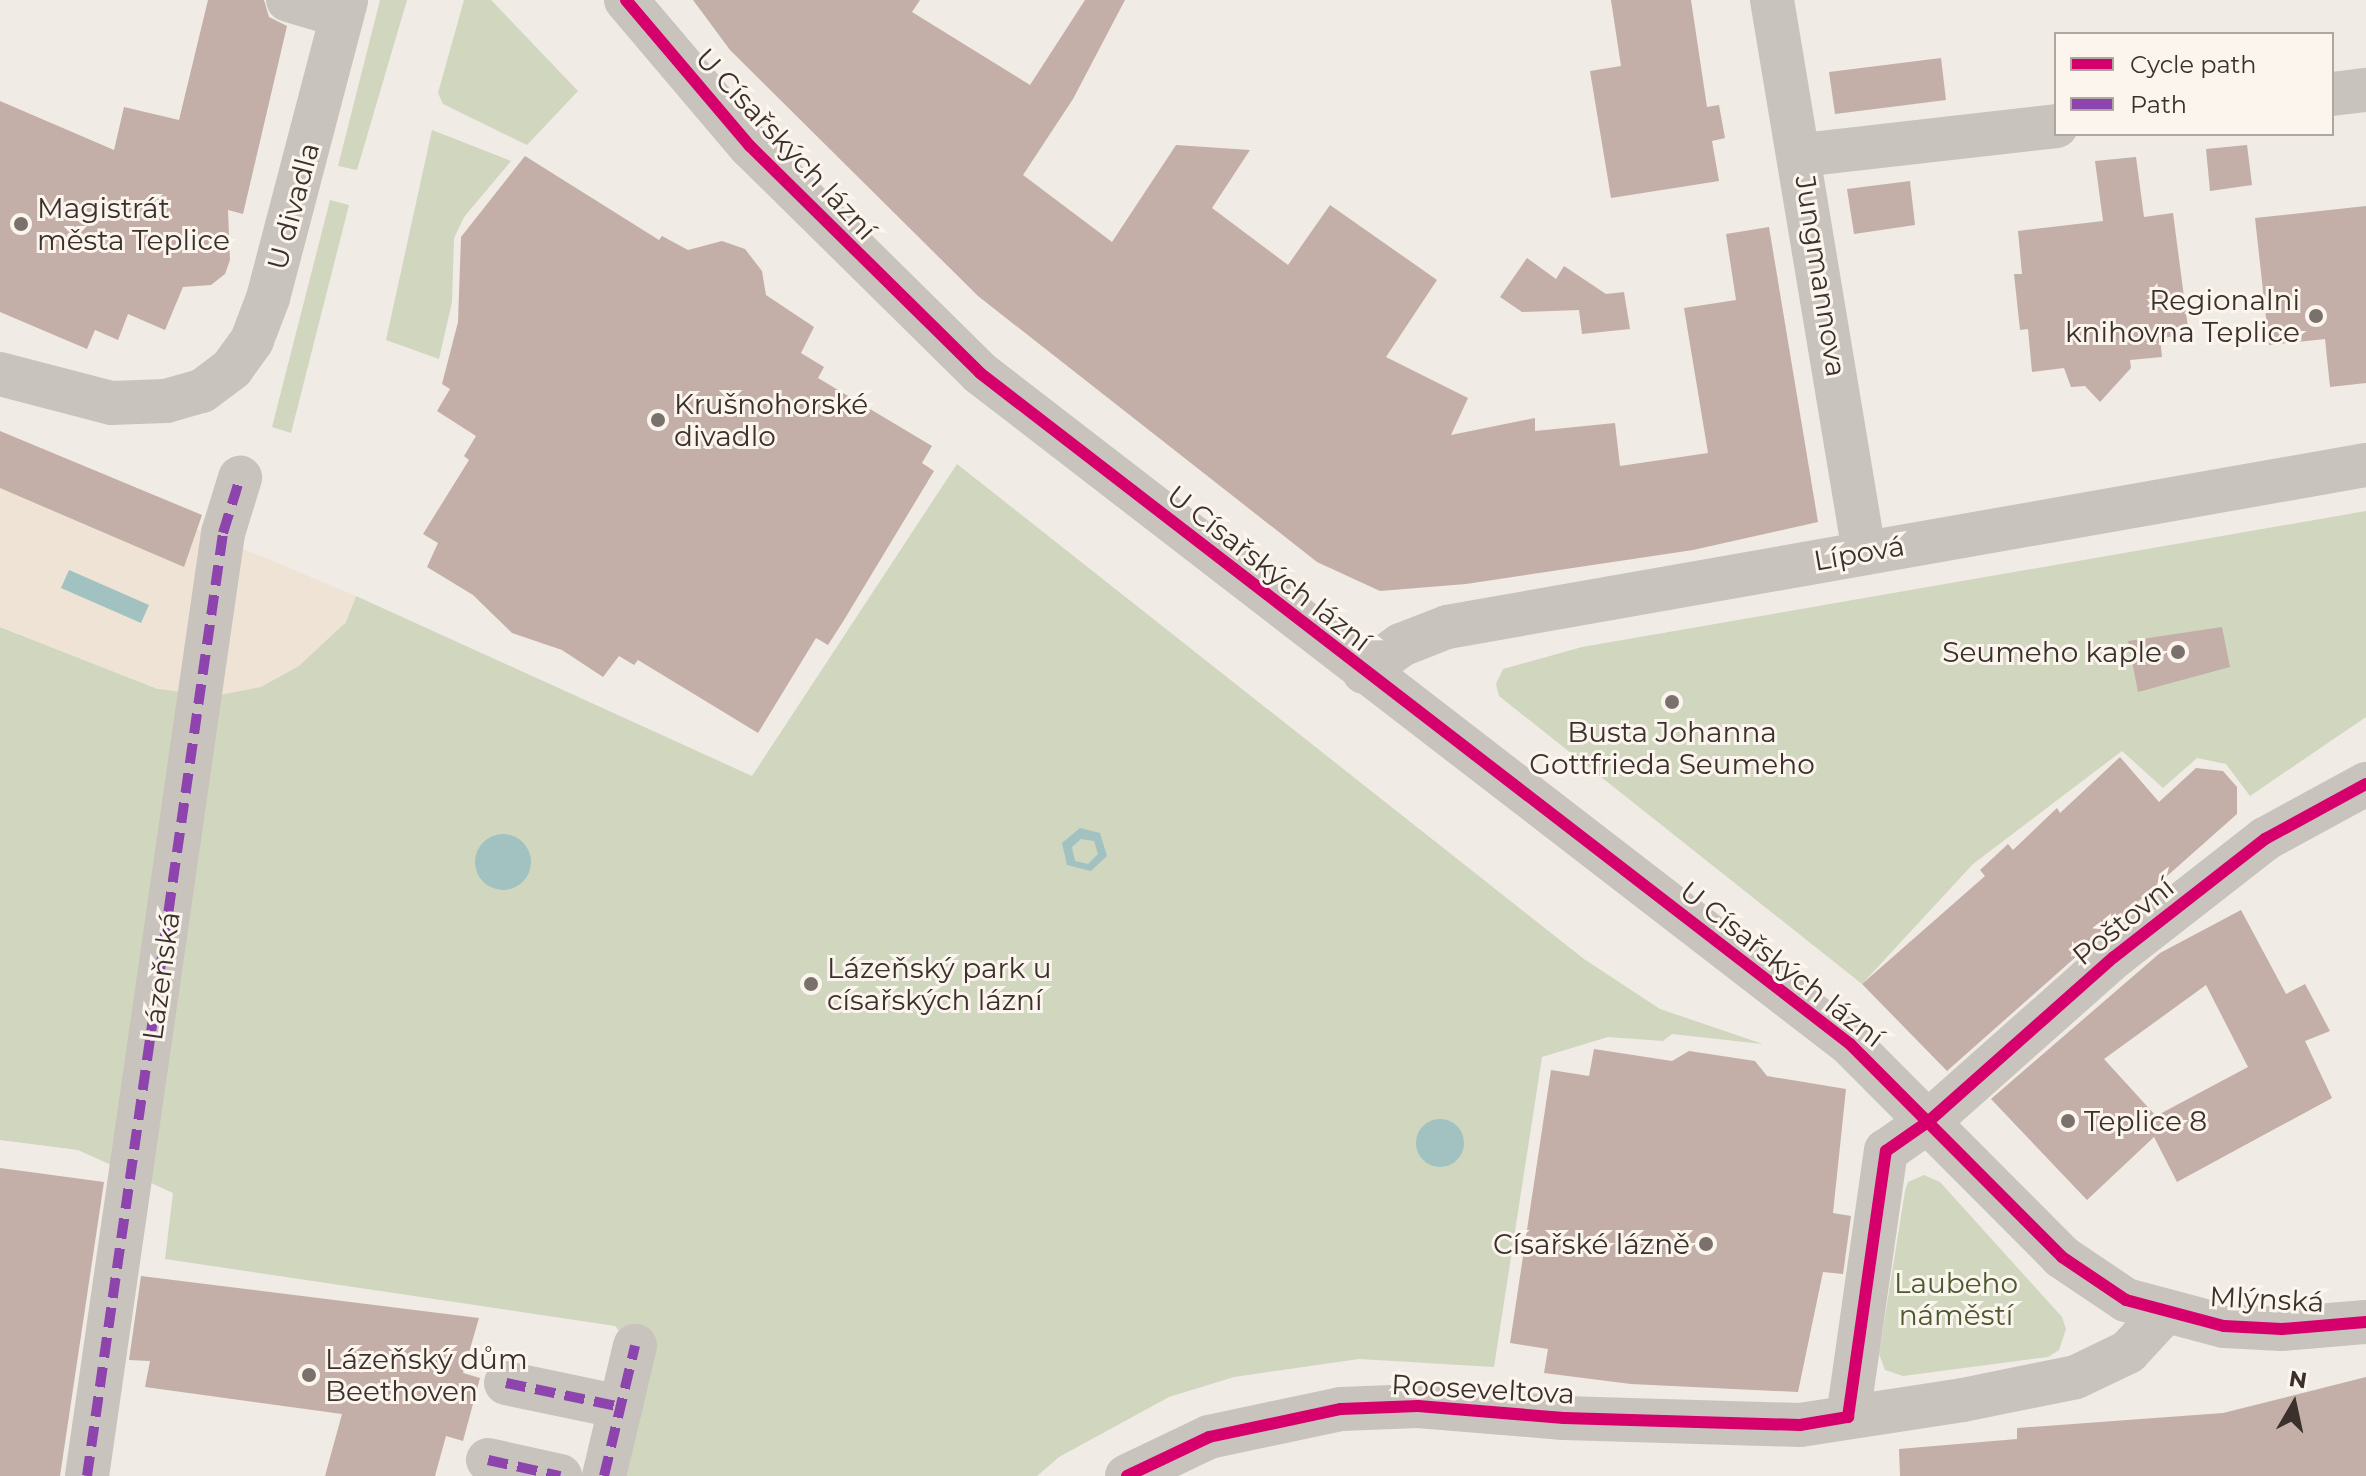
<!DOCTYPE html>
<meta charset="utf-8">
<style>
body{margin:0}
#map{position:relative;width:2366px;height:1476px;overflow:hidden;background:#f0ebe5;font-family:Montserrat,sans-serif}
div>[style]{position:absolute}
.green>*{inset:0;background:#d1d6bf}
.plaza>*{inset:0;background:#eee3d5}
.water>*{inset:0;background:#a1c2c1}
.round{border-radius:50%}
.building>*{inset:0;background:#c3afa7}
.minor>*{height:44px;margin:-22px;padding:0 22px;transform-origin:22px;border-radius:22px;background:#c9c3be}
.quiet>*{height:10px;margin-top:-5px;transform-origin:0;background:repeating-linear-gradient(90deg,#8e44ad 0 20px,transparent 0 30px)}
.cycleway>*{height:12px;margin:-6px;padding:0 6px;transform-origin:6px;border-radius:6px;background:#d6006c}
.dots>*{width:22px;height:22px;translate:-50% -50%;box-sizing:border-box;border:4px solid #fbf5ee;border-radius:50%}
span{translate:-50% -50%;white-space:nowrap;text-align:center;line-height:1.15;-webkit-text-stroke:6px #fbf5ee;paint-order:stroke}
.street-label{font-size:28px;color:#3b302b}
.poi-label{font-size:28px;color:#3b302b}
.left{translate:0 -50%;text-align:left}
.right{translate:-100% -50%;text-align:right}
.park-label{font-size:28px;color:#4a5a2e}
.legend{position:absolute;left:2054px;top:32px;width:280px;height:104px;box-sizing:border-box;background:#fbf5ee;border:2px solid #aea6a0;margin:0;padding:10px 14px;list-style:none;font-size:24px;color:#3b302b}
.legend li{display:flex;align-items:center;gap:16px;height:40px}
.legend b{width:40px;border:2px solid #aea6a0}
.north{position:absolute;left:2254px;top:1364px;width:80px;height:80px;-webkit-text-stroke:6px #fbf5ee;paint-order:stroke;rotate:9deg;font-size:22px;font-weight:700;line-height:32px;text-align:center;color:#3b302b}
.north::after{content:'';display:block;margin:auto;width:28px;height:36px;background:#3b302b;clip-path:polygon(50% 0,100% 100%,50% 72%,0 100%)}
</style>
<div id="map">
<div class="green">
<div style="clip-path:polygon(380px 0,407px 0,357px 170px,338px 166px)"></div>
<div style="clip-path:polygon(464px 0,491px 0,578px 91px,527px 145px,443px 104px,438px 93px)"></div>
<div style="clip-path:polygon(432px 130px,511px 161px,464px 217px,454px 238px,452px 302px,439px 359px,386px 340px)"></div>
<div style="clip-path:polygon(330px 200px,349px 205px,291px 433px,272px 427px)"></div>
<div style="clip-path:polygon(957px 464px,1584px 959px,1660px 1009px,1763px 1044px,1672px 1034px,1663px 1041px,1608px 1037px,1542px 1057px,1494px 1367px,1359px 1359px,1234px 1377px,1169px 1397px,1059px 1457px,1037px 1476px,620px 1476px,645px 1365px,615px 1326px,165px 1259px,173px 1193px,78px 1150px,0 1140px,0 627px,158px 689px,345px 624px,356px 596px,752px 776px)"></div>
<div style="clip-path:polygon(2366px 511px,2366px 717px,2250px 796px,2226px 764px,2197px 758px,2163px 788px,2122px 751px,1973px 864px,1862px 984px,1499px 696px,1496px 684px,1503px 669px,1582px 647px)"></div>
<div style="clip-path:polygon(1924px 1175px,1940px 1182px,2062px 1317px,2066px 1329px,2059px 1350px,2048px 1357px,1903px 1376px,1885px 1370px,1879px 1354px,1905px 1191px,1908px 1182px)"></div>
</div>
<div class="plaza">
<div style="clip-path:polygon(0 447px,356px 596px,345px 623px,299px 666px,261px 687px,214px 696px,158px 689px,0 627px)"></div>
</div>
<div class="water">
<div style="clip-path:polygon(69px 570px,149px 605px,141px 623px,61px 588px)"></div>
<div style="clip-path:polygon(evenodd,1080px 828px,1100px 833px,1107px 856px,1091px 871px,1067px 865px,1062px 843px,1080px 828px,1081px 839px,1094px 841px,1098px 854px,1088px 864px,1075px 861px,1072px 847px,1081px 839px)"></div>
<div class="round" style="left:475px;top:834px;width:56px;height:56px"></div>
<div class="round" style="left:1416px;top:1119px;width:48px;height:48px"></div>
</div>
<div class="building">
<div style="clip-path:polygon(208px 0,264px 0,269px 17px,287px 26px,243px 214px,228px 210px,230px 260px,225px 274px,211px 285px,183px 287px,165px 330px,128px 314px,118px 340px,95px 330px,87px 349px,0 312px,0 101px,114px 150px,124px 107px,179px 120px)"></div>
<div style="clip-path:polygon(693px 0,920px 0,912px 12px,1030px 85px,1085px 0,1125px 0,1073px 99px,1023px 175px,1112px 242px,1176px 145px,1250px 150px,1212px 208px,1288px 265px,1330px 205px,1437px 280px,1386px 357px,1468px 398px,1451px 435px,1535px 418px,1535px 431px,1615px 423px,1620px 466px,1708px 453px,1684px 308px,1736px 300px,1726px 234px,1769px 227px,1818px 522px,1693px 550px,1466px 584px,1380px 591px,1317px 562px,978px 296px,730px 50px)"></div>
<div style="clip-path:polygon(1611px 0,1691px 0,1707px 107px,1719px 105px,1725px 138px,1712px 141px,1719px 181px,1611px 198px,1590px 71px,1621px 66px)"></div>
<div style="clip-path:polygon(1941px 58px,1946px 100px,1835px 114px,1829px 72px)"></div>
<div style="clip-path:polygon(2247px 145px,2252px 185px,2210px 191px,2206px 149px)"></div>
<div style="clip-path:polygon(525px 156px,659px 240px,662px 236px,688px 250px,722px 241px,745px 249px,762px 271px,766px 295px,814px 327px,801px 353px,824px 367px,818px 378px,932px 446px,922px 463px,934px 471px,844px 620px,828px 645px,816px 638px,758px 733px,638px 660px,634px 665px,619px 656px,603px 677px,562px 650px,512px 633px,473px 595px,427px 567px,438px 543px,423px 534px,469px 460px,464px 456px,476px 436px,437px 411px,450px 389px,442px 384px,458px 322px,461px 237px)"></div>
<div style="clip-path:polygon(2136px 157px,2144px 217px,2173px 213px,2189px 335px,2160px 338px,2162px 357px,2130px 360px,2131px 368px,2100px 402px,2085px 386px,2071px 387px,2064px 368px,2032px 372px,2028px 329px,2020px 330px,2014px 274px,2022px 274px,2018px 231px,2103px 221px,2095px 161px)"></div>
<div style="clip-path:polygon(1910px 181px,1915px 225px,1854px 234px,1847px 189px)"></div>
<div style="clip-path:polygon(2366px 206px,2366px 383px,2330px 387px,2325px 339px,2269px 345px,2255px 218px)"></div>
<div style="clip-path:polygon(1527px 258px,1556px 279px,1564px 266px,1606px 294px,1624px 292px,1630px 329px,1582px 334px,1579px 310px,1522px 312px,1500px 297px)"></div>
<div style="clip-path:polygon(0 431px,202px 515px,184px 567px,0 488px)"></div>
<div style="clip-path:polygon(2222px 627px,2230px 667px,2138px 692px,2128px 641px)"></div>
<div style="clip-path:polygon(2120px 757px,2159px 802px,2196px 768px,2223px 771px,2237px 787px,2237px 814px,1947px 1071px,1862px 984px,1985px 876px,1980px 870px,2008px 844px,2013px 850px,2057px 808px,2060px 813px)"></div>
<div style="clip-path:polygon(evenodd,2241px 910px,2286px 994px,2305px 984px,2330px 1031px,2305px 1041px,2332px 1098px,2177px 1182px,2154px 1137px,2087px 1200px,1991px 1099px,2160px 953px,2241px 910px,2206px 985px,2248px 1067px,2156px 1116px,2104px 1059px,2206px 985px)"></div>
<div style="clip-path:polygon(1594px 1049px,1672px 1061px,1689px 1051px,1755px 1061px,1767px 1076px,1846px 1089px,1833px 1213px,1851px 1216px,1843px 1274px,1823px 1272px,1798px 1392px,1631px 1384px,1544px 1373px,1548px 1349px,1510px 1343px,1551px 1070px,1589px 1076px)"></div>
<div style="clip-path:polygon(0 1168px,104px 1182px,60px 1476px,0 1476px)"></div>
<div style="clip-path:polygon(141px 1276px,479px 1318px,463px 1373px,480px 1378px,463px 1441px,446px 1436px,435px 1476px,325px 1476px,342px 1414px,145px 1387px,150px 1361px,129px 1360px)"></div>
<div style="clip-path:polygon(2366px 1377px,2366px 1476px,1900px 1476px,1899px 1449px,2017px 1439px,2017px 1428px,2223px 1413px)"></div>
</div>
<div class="minor">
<div style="left:288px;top:0;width:56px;rotate:16.5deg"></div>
<div style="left:626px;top:0;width:192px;rotate:49.7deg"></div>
<div style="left:750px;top:146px;width:323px;rotate:44.6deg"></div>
<div style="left:980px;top:373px;width:1099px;rotate:37.64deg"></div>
<div style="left:1850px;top:1044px;width:301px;rotate:45.1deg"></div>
<div style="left:2062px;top:1257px;width:77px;rotate:33.9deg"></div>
<div style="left:2126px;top:1300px;width:101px;rotate:14.9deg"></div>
<div style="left:2224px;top:1326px;width:58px;rotate:3deg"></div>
<div style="left:2282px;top:1329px;width:84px;rotate:-4.8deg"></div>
<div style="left:1772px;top:0;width:560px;rotate:80.54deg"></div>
<div style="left:2332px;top:94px;width:34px;rotate:-7deg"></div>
<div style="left:1802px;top:155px;width:256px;rotate:-6.5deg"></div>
<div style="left:0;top:374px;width:115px;rotate:14.6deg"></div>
<div style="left:111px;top:403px;width:55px;rotate:-2.1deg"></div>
<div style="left:166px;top:401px;width:37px;rotate:-16deg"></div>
<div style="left:202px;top:391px;width:38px;rotate:-37deg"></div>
<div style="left:232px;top:368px;width:34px;rotate:-54deg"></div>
<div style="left:252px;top:340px;width:45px;rotate:-69.1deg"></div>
<div style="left:268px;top:298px;width:308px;rotate:-75.3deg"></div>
<div style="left:1364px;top:672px;width:46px;rotate:-36.1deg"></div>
<div style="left:1401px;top:645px;width:49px;rotate:-21.4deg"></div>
<div style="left:1447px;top:627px;width:933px;rotate:-10deg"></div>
<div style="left:506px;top:1383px;width:117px;rotate:11.8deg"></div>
<div style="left:1848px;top:1417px;width:269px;rotate:-81.9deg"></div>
<div style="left:1886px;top:1151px;width:52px;rotate:-34.9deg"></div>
<div style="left:1929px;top:1121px;width:247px;rotate:-41.6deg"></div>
<div style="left:2114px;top:957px;width:192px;rotate:-38deg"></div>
<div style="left:2265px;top:839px;width:115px;rotate:-28.6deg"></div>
<div style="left:488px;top:1460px;width:74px;rotate:12.5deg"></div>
<div style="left:87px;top:1476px;width:953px;rotate:-81.79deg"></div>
<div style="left:223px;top:533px;width:58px;rotate:-72.8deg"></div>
<div style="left:604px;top:1476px;width:134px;rotate:-76.6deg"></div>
<div style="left:1127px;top:1476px;width:91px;rotate:-25.4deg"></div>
<div style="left:1209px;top:1437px;width:135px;rotate:-12deg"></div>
<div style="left:1341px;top:1409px;width:77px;rotate:-2.2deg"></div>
<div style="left:1418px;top:1406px;width:146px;rotate:4.7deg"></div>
<div style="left:1564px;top:1418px;width:236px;rotate:1.7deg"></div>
<div style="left:1800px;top:1425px;width:165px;rotate:-8.7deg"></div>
<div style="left:1963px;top:1400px;width:115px;rotate:-11.5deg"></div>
<div style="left:2076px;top:1377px;width:58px;rotate:-25.7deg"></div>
<div style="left:2128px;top:1352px;width:56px;rotate:-47.2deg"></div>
</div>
<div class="quiet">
<div style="left:506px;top:1383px;width:117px;rotate:11.8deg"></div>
<div style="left:488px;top:1460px;width:74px;rotate:12.5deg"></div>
<div style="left:87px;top:1476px;width:953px;rotate:-81.79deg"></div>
<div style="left:223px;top:533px;width:58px;rotate:-72.8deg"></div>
<div style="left:604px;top:1476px;width:134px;rotate:-76.6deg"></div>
</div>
<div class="cycleway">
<div style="left:626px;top:0;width:192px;rotate:49.7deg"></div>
<div style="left:750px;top:146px;width:323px;rotate:44.6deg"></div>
<div style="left:980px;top:373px;width:1099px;rotate:37.64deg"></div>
<div style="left:1850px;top:1044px;width:301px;rotate:45.1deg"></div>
<div style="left:2062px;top:1257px;width:77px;rotate:33.9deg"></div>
<div style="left:2126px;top:1300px;width:101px;rotate:14.9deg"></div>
<div style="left:2224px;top:1326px;width:58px;rotate:3deg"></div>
<div style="left:2282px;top:1329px;width:84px;rotate:-4.8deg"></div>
<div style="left:1127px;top:1476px;width:91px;rotate:-25.4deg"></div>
<div style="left:1209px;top:1437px;width:135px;rotate:-12deg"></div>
<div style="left:1341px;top:1409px;width:77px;rotate:-2.2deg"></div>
<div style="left:1418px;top:1406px;width:146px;rotate:4.7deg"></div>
<div style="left:1564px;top:1418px;width:236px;rotate:1.7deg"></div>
<div style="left:1800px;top:1425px;width:49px;rotate:-9.5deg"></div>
<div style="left:1848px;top:1417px;width:269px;rotate:-81.9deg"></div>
<div style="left:1886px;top:1151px;width:52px;rotate:-34.9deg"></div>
<div style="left:1929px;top:1121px;width:247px;rotate:-41.6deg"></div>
<div style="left:2114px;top:957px;width:192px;rotate:-38deg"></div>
<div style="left:2265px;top:839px;width:115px;rotate:-28.6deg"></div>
</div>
<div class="dots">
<div style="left:21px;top:224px;background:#7a716c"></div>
<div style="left:2316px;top:316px;background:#7a716c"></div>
<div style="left:658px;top:420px;background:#7a716c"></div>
<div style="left:2178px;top:652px;background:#7a716c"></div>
<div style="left:1672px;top:702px;background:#7a716c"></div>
<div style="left:811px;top:984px;background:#7a716c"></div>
<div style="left:2068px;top:1121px;background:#7a716c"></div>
<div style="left:1706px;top:1244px;background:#7a716c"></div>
<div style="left:309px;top:1375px;background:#7a716c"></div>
</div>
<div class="street-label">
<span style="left:786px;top:144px;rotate:47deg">U Císařských lázní</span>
<span style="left:293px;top:206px;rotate:-75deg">U divadla</span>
<span style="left:1821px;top:276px;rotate:81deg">Jungmannova</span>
<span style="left:1859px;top:553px;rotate:-10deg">Lípová</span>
<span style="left:1269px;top:568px;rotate:38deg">U Císařských lázní</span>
<span style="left:2123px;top:921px;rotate:-39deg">Poštovní</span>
<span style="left:1782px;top:964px;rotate:38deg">U Císařských lázní</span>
<span style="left:161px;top:976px;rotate:-82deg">Lázeňská</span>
<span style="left:2267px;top:1299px;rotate:3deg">Mlýnská</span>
<span style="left:1483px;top:1389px;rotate:3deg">Rooseveltova</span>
</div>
<div class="poi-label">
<span class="left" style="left:37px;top:224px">Magistrát<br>města Teplice</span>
<span class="right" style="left:2300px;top:316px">Regionalni<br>knihovna Teplice</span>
<span class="left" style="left:674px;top:420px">Krušnohorské<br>divadlo</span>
<span class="right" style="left:2162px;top:652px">Seumeho kaple</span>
<span style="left:1672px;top:748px">Busta Johanna<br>Gottfrieda Seumeho</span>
<span class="left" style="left:827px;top:984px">Lázeňský park u<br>císařských lázní</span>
<span class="left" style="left:2084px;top:1121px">Teplice 8</span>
<span class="right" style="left:1690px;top:1244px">Císařské lázně</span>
<span class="left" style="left:325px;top:1375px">Lázeňský dům<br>Beethoven</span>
</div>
<div class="park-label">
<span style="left:1956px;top:1299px">Laubeho<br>náměstí</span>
</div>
<ul class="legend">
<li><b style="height:10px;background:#d6006c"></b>Cycle path</li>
<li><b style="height:10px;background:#8e44ad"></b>Path</li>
</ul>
<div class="north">N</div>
</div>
